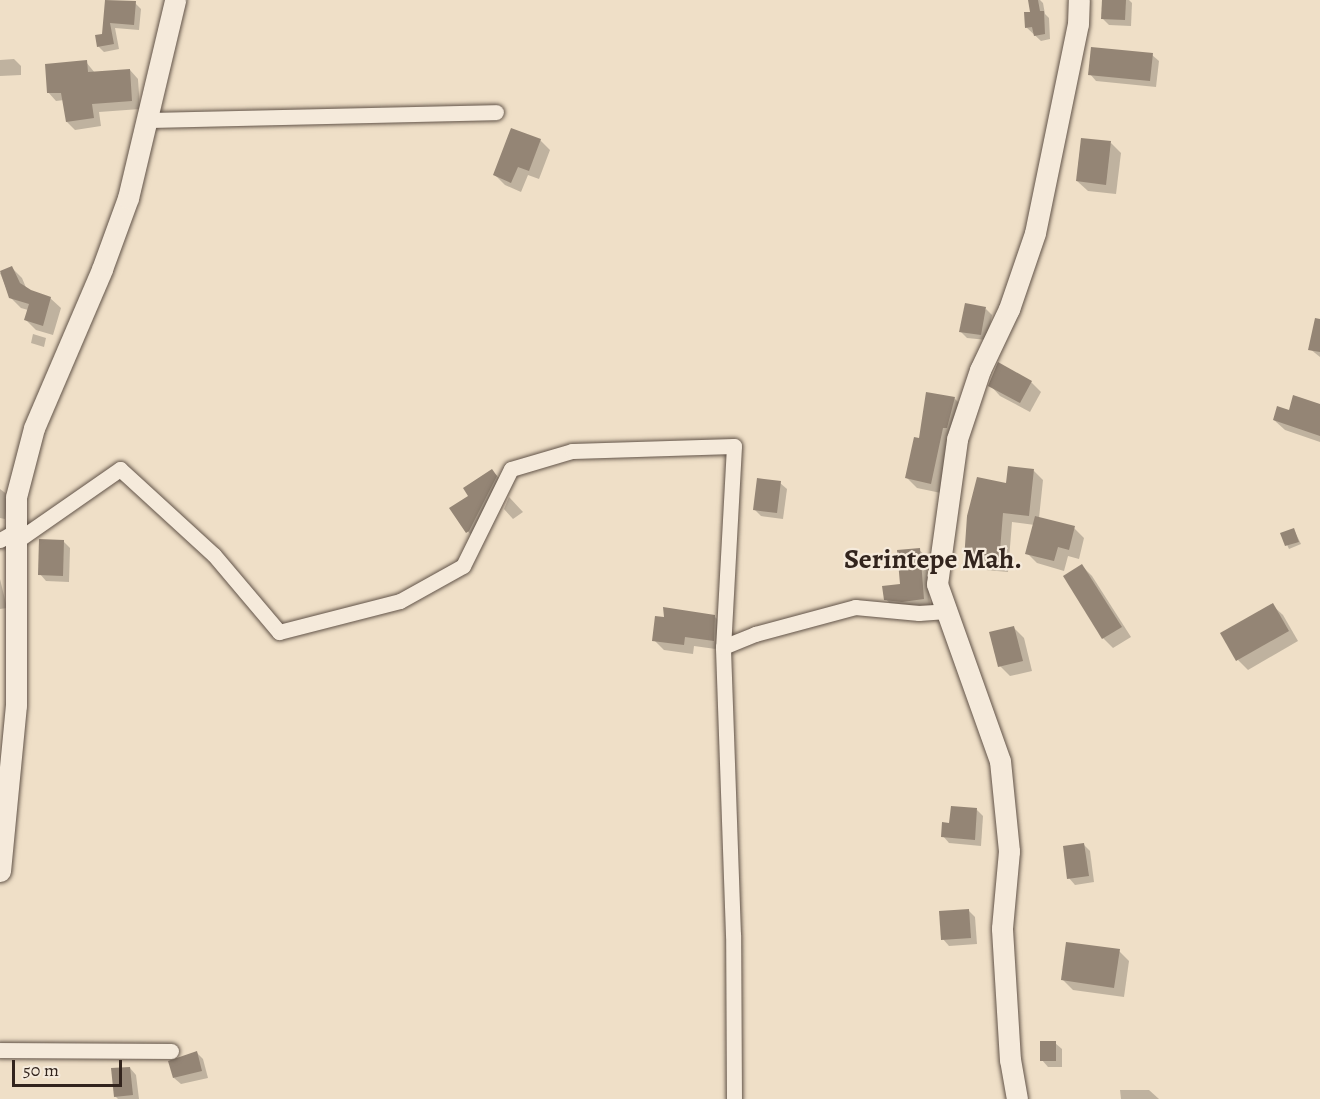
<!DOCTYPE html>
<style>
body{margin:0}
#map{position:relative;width:1320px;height:1099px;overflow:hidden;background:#efdfc7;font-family:Alegreya,serif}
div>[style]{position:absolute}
.shadow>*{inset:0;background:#0003}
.building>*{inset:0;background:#948575}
.roads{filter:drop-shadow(0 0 2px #615348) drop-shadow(0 0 2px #615348)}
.street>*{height:15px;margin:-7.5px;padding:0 7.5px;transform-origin:7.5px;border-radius:7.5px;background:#f5eadb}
.secondary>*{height:21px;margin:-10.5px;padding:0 10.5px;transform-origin:10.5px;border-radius:10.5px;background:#f5eadb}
span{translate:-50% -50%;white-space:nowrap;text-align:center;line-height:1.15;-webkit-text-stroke:4.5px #f5eadb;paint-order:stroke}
.district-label{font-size:28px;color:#32241d;font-weight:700}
.scale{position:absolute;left:12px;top:1060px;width:110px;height:27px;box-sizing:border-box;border:3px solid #32241d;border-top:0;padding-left:8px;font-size:18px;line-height:21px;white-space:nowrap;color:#32241d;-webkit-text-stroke:4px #f5eadb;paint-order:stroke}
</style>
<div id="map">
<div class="shadow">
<div style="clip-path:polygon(1029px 0,1040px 0,1043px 3px,1045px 14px,1049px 18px,1050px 39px,1041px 41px,1026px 27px,1032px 13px)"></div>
<div style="clip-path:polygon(1103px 0,1129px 0,1132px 3px,1131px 26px,1109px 25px,1103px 19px)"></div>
<div style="clip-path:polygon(106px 1px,135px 3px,141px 9px,139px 30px,115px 28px,119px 49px,104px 52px,98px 46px,103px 35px)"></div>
<div style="clip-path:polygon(1152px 55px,1159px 61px,1156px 87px,1096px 81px,1090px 74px)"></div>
<div style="clip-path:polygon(14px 59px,21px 66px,21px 75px,0 76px,0 60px)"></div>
<div style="clip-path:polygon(86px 62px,95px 73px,130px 70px,138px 79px,140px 109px,99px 112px,101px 126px,75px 130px,67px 122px,64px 100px,56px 101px,48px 92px)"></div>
<div style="clip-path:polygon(540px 140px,550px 150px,539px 179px,528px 175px,521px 192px,505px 185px,495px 175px)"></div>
<div style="clip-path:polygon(1111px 143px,1121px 153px,1116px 194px,1088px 191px,1077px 181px)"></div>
<div style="clip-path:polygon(12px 268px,22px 278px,27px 290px,50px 298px,61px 308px,53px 335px,36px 330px,25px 319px,28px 310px,21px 308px,10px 297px,0 273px)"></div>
<div style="clip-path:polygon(986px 309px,992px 315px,987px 340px,967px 338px,961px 332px)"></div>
<div style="clip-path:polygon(33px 334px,46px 338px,44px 347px,31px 343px)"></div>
<div style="clip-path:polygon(1320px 339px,1320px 357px,1310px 349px)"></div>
<div style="clip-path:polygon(1031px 382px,1041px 392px,1030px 412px,1000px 396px,990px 385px)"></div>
<div style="clip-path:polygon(954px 398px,964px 408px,941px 493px,917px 488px,907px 478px,920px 439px)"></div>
<div style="clip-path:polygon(1320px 406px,1320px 442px,1285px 430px,1274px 420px,1290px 412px)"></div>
<div style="clip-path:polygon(492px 471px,502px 481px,477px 543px,451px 509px,471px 496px)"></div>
<div style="clip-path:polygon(1034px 471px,1043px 480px,1039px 518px,1074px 528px,1084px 538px,1079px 559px,1068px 556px,1064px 571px,1037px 563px,1027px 553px,1035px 525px,1012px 522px,1008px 572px,975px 569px,965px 559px,1007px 485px)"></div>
<div style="clip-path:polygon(780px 483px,787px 489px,783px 519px,761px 516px,755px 510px)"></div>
<div style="clip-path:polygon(0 489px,8px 495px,5px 519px,0 518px)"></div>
<div style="clip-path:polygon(509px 497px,523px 512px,513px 519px,504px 509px)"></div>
<div style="clip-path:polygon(1294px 530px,1301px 544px,1289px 549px,1282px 534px)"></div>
<div style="clip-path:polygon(64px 542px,70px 548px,69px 582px,46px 581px,40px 574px)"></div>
<div style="clip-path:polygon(919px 550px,926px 556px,930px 605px,892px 606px,886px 599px,901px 585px)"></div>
<div style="clip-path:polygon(1082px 566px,1092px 576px,1131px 637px,1113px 648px,1103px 638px)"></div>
<div style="clip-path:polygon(0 579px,7px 608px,0 609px)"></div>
<div style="clip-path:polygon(1272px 605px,1283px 615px,1298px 641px,1248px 670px,1238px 660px)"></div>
<div style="clip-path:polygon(714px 616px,724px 626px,723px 650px,694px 646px,693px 654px,664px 650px,654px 640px)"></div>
<div style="clip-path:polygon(1014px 628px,1024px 638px,1032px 671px,1010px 676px,1000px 666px)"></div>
<div style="clip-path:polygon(977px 810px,983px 816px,981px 846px,949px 843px,943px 836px)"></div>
<div style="clip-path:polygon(1084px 845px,1090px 851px,1094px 882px,1075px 885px,1069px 878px)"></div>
<div style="clip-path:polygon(968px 910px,975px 917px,977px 944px,949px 946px,943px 939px)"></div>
<div style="clip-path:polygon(1119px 951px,1129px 961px,1124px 997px,1073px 990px,1062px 979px)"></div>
<div style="clip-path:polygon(1055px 1043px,1062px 1049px,1062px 1067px,1048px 1067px,1042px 1060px)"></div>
<div style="clip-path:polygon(196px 1052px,203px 1059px,208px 1078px,181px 1084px,174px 1078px)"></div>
<div style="clip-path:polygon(130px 1068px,136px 1075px,139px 1099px,118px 1099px,115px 1096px)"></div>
<div style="clip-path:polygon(1120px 1090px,1149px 1090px,1159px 1099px,1121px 1099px)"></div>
</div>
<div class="building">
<div style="clip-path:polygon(105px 0,136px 1px,134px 25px,110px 23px,114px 44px,97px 47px,95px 35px,102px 34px)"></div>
<div style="clip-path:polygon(1028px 0,1038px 0,1040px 11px,1044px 11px,1045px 34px,1034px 36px,1032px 27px,1025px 28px,1024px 12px,1030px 12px)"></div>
<div style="clip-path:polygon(1102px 0,1126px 0,1125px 20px,1101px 19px)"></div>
<div style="clip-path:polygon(1091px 47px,1153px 53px,1150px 81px,1088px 75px)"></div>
<div style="clip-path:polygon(87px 60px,88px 72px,130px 69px,132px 101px,92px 104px,94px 118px,66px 122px,61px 93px,47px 93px,45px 64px)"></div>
<div style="clip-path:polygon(511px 128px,541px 139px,529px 171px,518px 167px,511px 183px,493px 175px)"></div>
<div style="clip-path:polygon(1081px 138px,1111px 141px,1106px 185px,1076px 181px)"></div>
<div style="clip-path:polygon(12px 266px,20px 283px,31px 290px,51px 297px,43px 326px,24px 320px,29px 304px,9px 298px,0 271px)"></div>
<div style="clip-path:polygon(965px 303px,986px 307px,981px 335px,959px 332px)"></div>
<div style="clip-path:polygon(1315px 318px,1320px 319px,1320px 352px,1308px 350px)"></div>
<div style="clip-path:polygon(998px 362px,1032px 381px,1020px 403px,988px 386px)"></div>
<div style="clip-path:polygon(926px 392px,955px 397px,947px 428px,943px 428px,931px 484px,905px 478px,914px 437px,919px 438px)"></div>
<div style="clip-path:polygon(1293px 395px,1320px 404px,1320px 436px,1273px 420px,1277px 406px,1289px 410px)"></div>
<div style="clip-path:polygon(1008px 466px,1034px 469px,1029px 516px,1003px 513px,999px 563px,964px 560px,967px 516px,977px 477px,1006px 483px)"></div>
<div style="clip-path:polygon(492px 469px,497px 476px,469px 531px,466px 533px,449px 508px,468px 496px,463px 488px)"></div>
<div style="clip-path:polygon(757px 478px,781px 481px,777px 513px,753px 510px)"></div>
<div style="clip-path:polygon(1035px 516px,1075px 526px,1069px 550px,1058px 547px,1054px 561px,1025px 554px)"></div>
<div style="clip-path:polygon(1294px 528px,1299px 542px,1285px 546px,1280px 533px)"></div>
<div style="clip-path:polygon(39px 539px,64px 540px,63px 576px,38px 575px)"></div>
<div style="clip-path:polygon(920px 548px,924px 599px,902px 602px,884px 600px,882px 586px,900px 584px,897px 550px)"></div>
<div style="clip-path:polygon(1082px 564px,1122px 627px,1102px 639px,1063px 576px)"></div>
<div style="clip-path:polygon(1273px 603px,1289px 631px,1236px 661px,1220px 633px)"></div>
<div style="clip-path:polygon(663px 607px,715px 615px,714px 641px,685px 637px,684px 645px,652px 641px,655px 616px,664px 617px)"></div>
<div style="clip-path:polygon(1014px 626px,1023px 661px,998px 667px,989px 632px)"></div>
<div style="clip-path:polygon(951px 806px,977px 808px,975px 840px,941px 837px,942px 822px,949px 823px)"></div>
<div style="clip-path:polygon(1084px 843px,1089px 876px,1067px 879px,1063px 846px)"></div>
<div style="clip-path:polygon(969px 909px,971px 938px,941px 940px,939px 911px)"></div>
<div style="clip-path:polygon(1066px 942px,1120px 949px,1114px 988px,1061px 980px)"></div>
<div style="clip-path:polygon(1040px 1041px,1056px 1041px,1056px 1061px,1040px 1061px)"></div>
<div style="clip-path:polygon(197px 1051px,202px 1071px,173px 1078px,168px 1061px)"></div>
<div style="clip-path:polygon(130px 1067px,133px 1095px,114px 1097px,111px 1068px)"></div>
</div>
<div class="roads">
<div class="street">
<div style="left:146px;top:120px;width:350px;rotate:-1.3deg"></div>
<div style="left:0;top:540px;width:18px;rotate:-29deg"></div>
<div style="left:15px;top:542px;width:128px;rotate:-34.8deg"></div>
<div style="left:120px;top:469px;width:127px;rotate:42.5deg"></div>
<div style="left:214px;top:555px;width:101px;rotate:49.8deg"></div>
<div style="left:279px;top:632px;width:125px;rotate:-14.4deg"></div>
<div style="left:400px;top:601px;width:72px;rotate:-29.1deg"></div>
<div style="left:463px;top:566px;width:108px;rotate:-63.7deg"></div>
<div style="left:511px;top:469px;width:64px;rotate:-16.4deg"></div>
<div style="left:572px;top:451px;width:162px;rotate:-1.8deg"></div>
<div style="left:734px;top:446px;width:201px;rotate:93.1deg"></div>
<div style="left:0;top:1050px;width:171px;rotate:0.3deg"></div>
<div style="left:734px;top:1099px;width:164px;rotate:-90.3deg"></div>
<div style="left:733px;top:935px;width:288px;rotate:-92deg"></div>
<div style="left:723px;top:647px;width:35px;rotate:-22deg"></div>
<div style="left:755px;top:634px;width:104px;rotate:-15.1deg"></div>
<div style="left:855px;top:607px;width:64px;rotate:5.4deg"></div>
<div style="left:919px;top:613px;width:27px;rotate:-4deg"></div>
</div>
<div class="secondary">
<div style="left:0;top:871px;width:167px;rotate:-84.5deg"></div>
<div style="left:16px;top:705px;width:208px;rotate:-90deg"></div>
<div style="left:16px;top:497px;width:71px;rotate:-75.4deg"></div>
<div style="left:34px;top:428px;width:173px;rotate:-66.8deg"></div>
<div style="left:102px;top:269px;width:76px;rotate:-69.9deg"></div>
<div style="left:128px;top:198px;width:204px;rotate:-76.6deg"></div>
<div style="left:1017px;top:1099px;width:40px;rotate:-100deg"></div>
<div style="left:1010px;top:1060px;width:132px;rotate:-93.5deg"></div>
<div style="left:1002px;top:928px;width:77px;rotate:-84.8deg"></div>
<div style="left:1009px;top:851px;width:90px;rotate:-95.7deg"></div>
<div style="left:1000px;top:761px;width:188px;rotate:-109.6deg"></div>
<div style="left:937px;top:584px;width:146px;rotate:-82.1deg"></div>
<div style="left:957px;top:439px;width:73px;rotate:-71.6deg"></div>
<div style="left:980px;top:370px;width:68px;rotate:-64.6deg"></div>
<div style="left:1009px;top:309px;width:80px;rotate:-71.1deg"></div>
<div style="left:1035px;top:233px;width:213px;rotate:-78.4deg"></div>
<div style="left:1078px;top:24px;width:24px;rotate:-88deg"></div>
</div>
</div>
<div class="district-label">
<span style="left:933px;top:559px">Serintepe Mah.</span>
</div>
<div class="scale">50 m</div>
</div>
